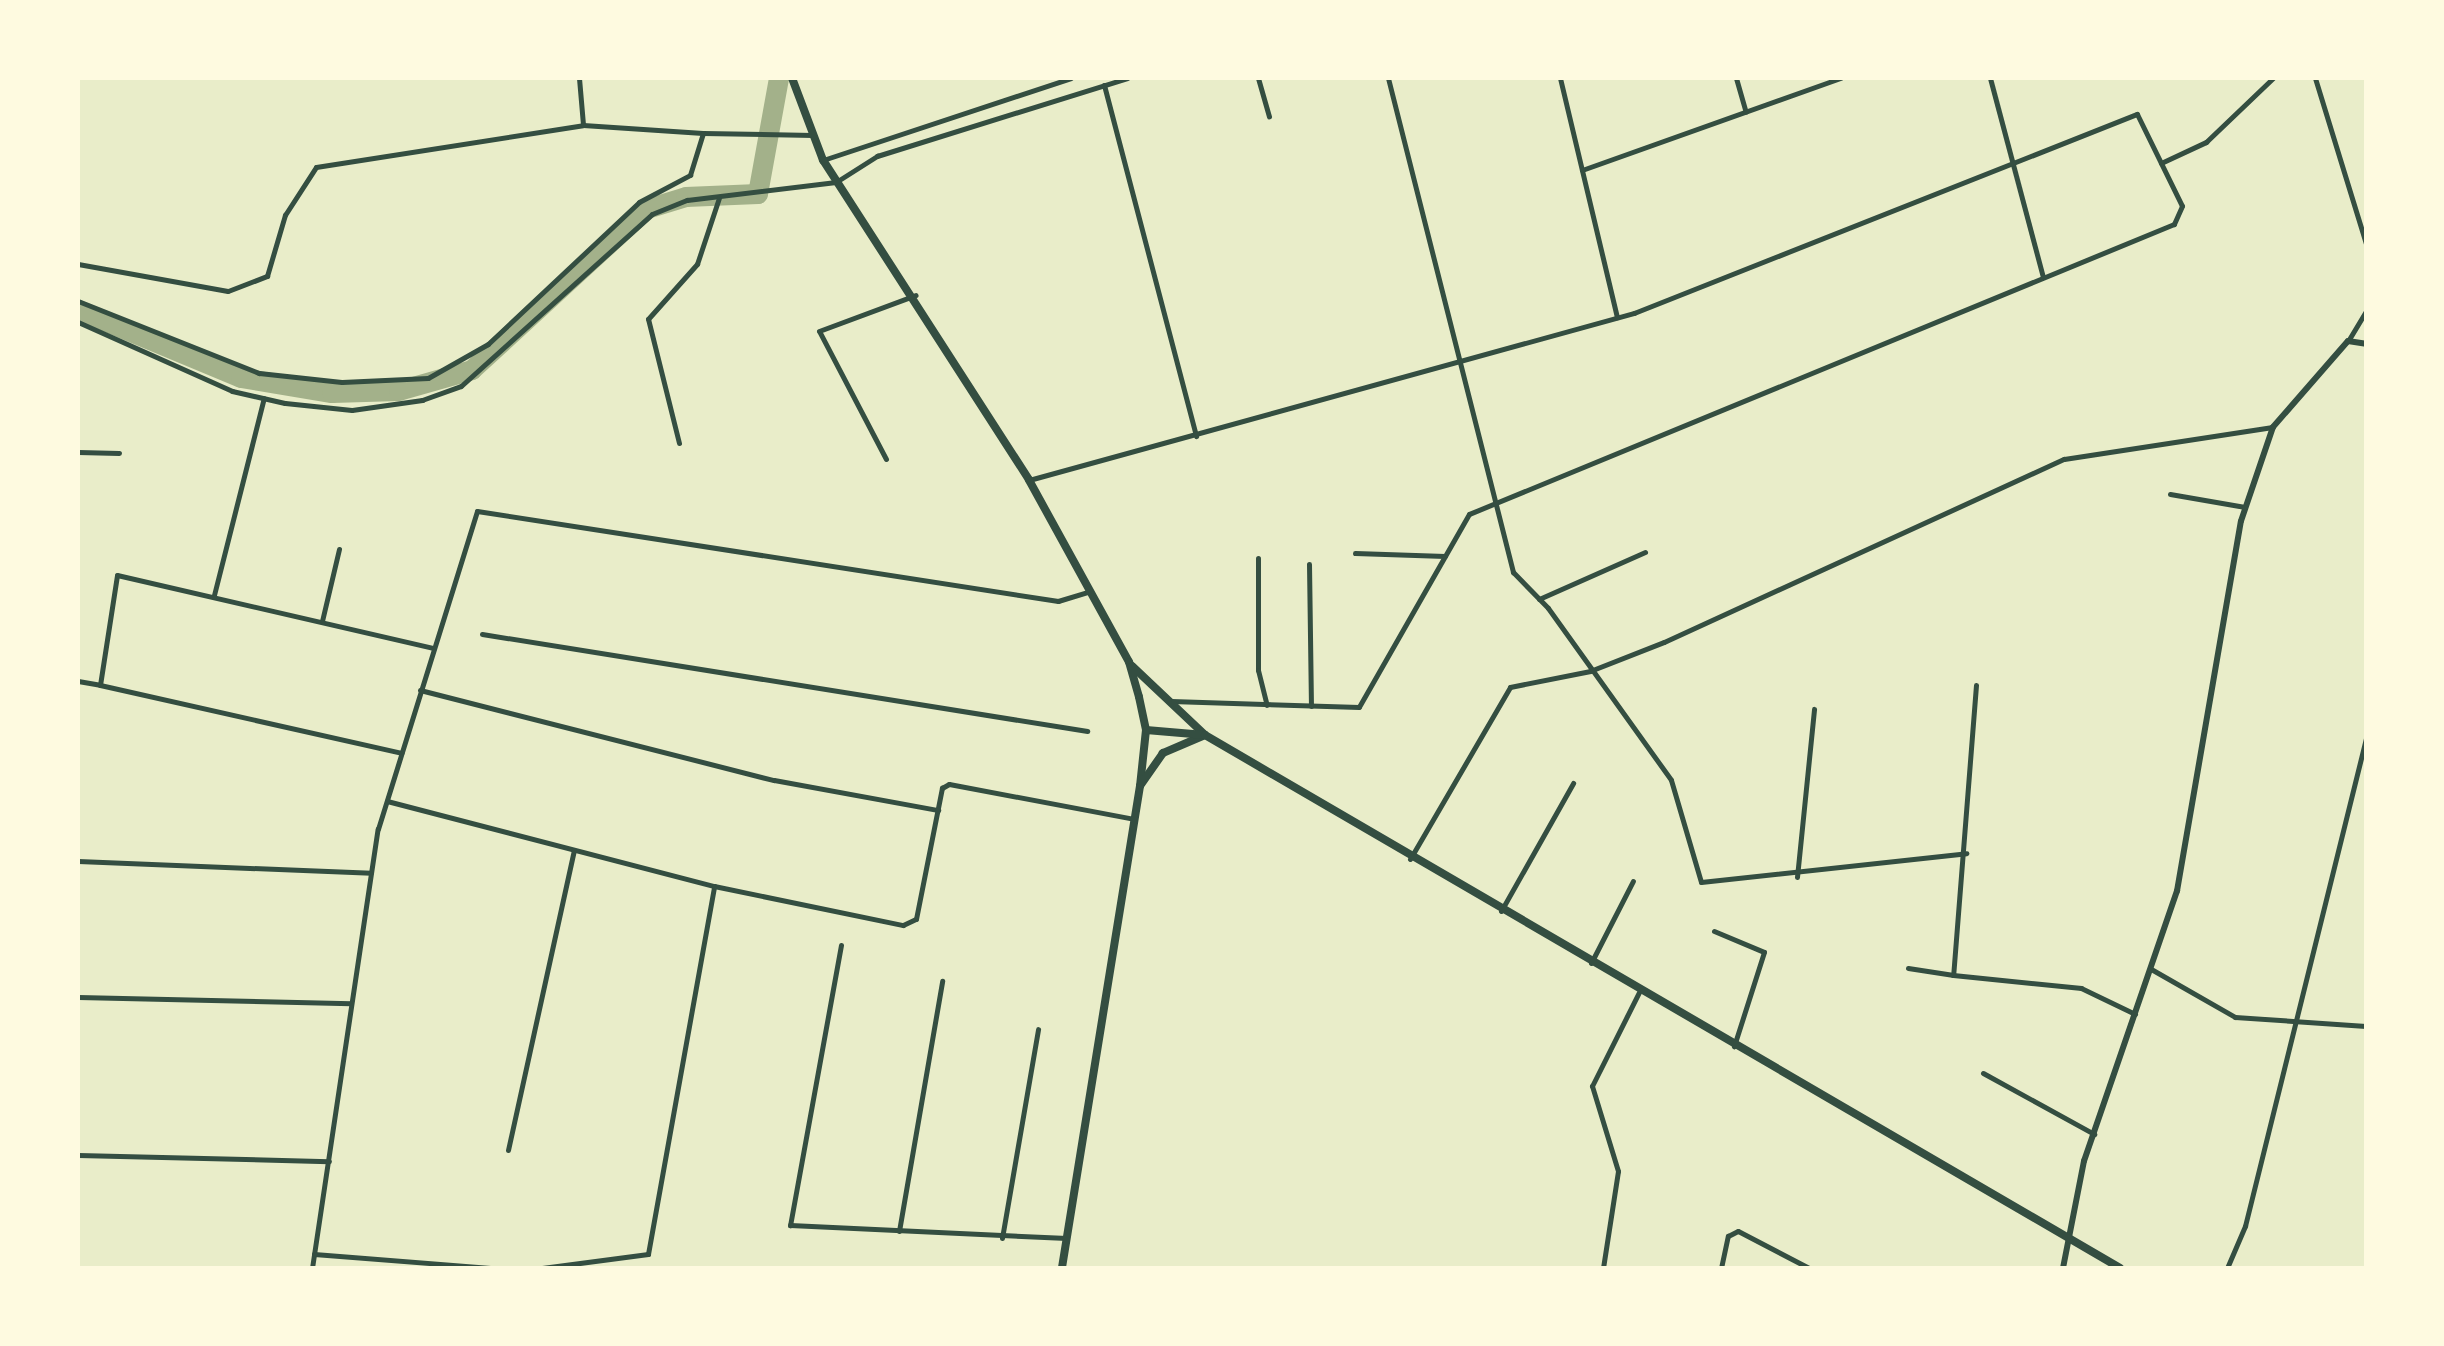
<!DOCTYPE html>
<style>
body{margin:0}
#map{position:relative;width:2444px;height:1346px;overflow:hidden;background:#e9edc9;font-family:"Roboto Condensed",sans-serif}
div>[style]{position:absolute}
.river>*{height:20px;margin:-10px;padding:0 10px;transform-origin:10px;border-radius:10px;background:#a3b18a}
.minor>*{height:5px;margin:-2.5px;padding:0 2.5px;transform-origin:2.5px;border-radius:2.5px;background:#344e41}
.tertiary>*{height:6px;margin:-3px;padding:0 3px;transform-origin:3px;border-radius:3px;background:#344e41}
.primary>*{height:8px;margin:-4px;padding:0 4px;transform-origin:4px;border-radius:4px;background:#344e41}
span{translate:-50% -50%;white-space:nowrap;text-align:center;line-height:1.15;-webkit-text-stroke:8px #fefae0;paint-order:stroke}
.frame{position:absolute;inset:0;border:80px solid #fefae0;pointer-events:none}
</style>
<div id="map">
<div class="river">
<div style="left:78px;top:310px;width:177px;rotate:22.6deg"></div>
<div style="left:241px;top:378px;width:92px;rotate:9.4deg"></div>
<div style="left:332px;top:393px;width:67px;rotate:-1.7deg"></div>
<div style="left:399px;top:391px;width:76px;rotate:-16deg"></div>
<div style="left:472px;top:370px;width:238px;rotate:-42.6deg"></div>
<div style="left:647px;top:209px;width:41px;rotate:-17.1deg"></div>
<div style="left:686px;top:197px;width:72px;rotate:-2.4deg"></div>
<div style="left:758px;top:194px;width:118px;rotate:-79.7deg"></div>
</div>
<div class="minor">
<div style="left:579px;top:78px;width:47px;rotate:85.1deg"></div>
<div style="left:1258px;top:78px;width:40px;rotate:74deg"></div>
<div style="left:1388px;top:78px;width:510px;rotate:75.8deg"></div>
<div style="left:1513px;top:572px;width:50px;rotate:45.8deg"></div>
<div style="left:1548px;top:608px;width:211px;rotate:54.4deg"></div>
<div style="left:1671px;top:780px;width:106px;rotate:73.6deg"></div>
<div style="left:1701px;top:882px;width:267px;rotate:-6.2deg"></div>
<div style="left:1560px;top:78px;width:246px;rotate:76.6deg"></div>
<div style="left:1736px;top:78px;width:35px;rotate:74deg"></div>
<div style="left:1990px;top:78px;width:206px;rotate:75.1deg"></div>
<div style="left:2315px;top:78px;width:174px;rotate:72.9deg"></div>
<div style="left:1104px;top:85px;width:363px;rotate:75.3deg"></div>
<div style="left:823px;top:160px;width:261px;rotate:-18.3deg"></div>
<div style="left:2161px;top:163px;width:50px;rotate:-25deg"></div>
<div style="left:2206px;top:142px;width:93px;rotate:-43.7deg"></div>
<div style="left:1582px;top:170px;width:275px;rotate:-19.6deg"></div>
<div style="left:78px;top:264px;width:152px;rotate:10.2deg"></div>
<div style="left:228px;top:291px;width:42px;rotate:-21deg"></div>
<div style="left:267px;top:276px;width:64px;rotate:-73.6deg"></div>
<div style="left:285px;top:215px;width:57px;rotate:-57.1deg"></div>
<div style="left:316px;top:167px;width:270px;rotate:-8.9deg"></div>
<div style="left:583px;top:125px;width:120px;rotate:3.8deg"></div>
<div style="left:78px;top:301px;width:195px;rotate:21.7deg"></div>
<div style="left:259px;top:373px;width:83px;rotate:6.2deg"></div>
<div style="left:342px;top:382px;width:86px;rotate:-2.7deg"></div>
<div style="left:428px;top:378px;width:69px;rotate:-29.5deg"></div>
<div style="left:488px;top:344px;width:207px;rotate:-43.2deg"></div>
<div style="left:639px;top:202px;width:58px;rotate:-27.9deg"></div>
<div style="left:690px;top:175px;width:44px;rotate:-72.8deg"></div>
<div style="left:703px;top:133px;width:110px;rotate:1deg"></div>
<div style="left:78px;top:322px;width:169px;rotate:24.1deg"></div>
<div style="left:232px;top:391px;width:54px;rotate:12.8deg"></div>
<div style="left:285px;top:403px;width:67px;rotate:6deg"></div>
<div style="left:352px;top:410px;width:71px;rotate:-8.1deg"></div>
<div style="left:422px;top:400px;width:41px;rotate:-19.7deg"></div>
<div style="left:461px;top:386px;width:257px;rotate:-42deg"></div>
<div style="left:652px;top:214px;width:38px;rotate:-22deg"></div>
<div style="left:687px;top:200px;width:150px;rotate:-6.9deg"></div>
<div style="left:836px;top:182px;width:49px;rotate:-32.4deg"></div>
<div style="left:877px;top:156px;width:262px;rotate:-17.3deg"></div>
<div style="left:2348px;top:341px;width:35px;rotate:-59deg"></div>
<div style="left:679px;top:443px;width:128px;rotate:-104deg"></div>
<div style="left:648px;top:319px;width:74px;rotate:-48.3deg"></div>
<div style="left:697px;top:264px;width:70px;rotate:-71.6deg"></div>
<div style="left:78px;top:452px;width:41px;rotate:1.4deg"></div>
<div style="left:886px;top:459px;width:144px;rotate:-117.6deg"></div>
<div style="left:819px;top:331px;width:103px;rotate:-20.4deg"></div>
<div style="left:1029px;top:480px;width:628px;rotate:-15.43deg"></div>
<div style="left:1634px;top:313px;width:541px;rotate:-21.59deg"></div>
<div style="left:2137px;top:114px;width:102px;rotate:63.9deg"></div>
<div style="left:2182px;top:206px;width:20px;rotate:114deg"></div>
<div style="left:2174px;top:224px;width:762px;rotate:157.64deg"></div>
<div style="left:1469px;top:514px;width:222px;rotate:119.7deg"></div>
<div style="left:1359px;top:707px;width:188px;rotate:-178.2deg"></div>
<div style="left:2170px;top:494px;width:76px;rotate:9.8deg"></div>
<div style="left:1355px;top:553px;width:90px;rotate:1.9deg"></div>
<div style="left:1258px;top:558px;width:112px;rotate:90deg"></div>
<div style="left:1258px;top:670px;width:36px;rotate:76deg"></div>
<div style="left:1309px;top:564px;width:142px;rotate:89.2deg"></div>
<div style="left:214px;top:595px;width:203px;rotate:-75.8deg"></div>
<div style="left:1539px;top:599px;width:116px;rotate:-23.9deg"></div>
<div style="left:322px;top:621px;width:74px;rotate:-76.7deg"></div>
<div style="left:482px;top:634px;width:613px;rotate:9.11deg"></div>
<div style="left:78px;top:681px;width:22px;rotate:10deg"></div>
<div style="left:100px;top:685px;width:111px;rotate:-81.2deg"></div>
<div style="left:117px;top:575px;width:324px;rotate:13deg"></div>
<div style="left:100px;top:685px;width:309px;rotate:12.7deg"></div>
<div style="left:1976px;top:685px;width:291px;rotate:94.5deg"></div>
<div style="left:1953px;top:975px;width:129px;rotate:5.8deg"></div>
<div style="left:2081px;top:988px;width:60px;rotate:25.7deg"></div>
<div style="left:420px;top:690px;width:365px;rotate:14.3deg"></div>
<div style="left:774px;top:780px;width:167px;rotate:10.4deg"></div>
<div style="left:387px;top:801px;width:338px;rotate:14.6deg"></div>
<div style="left:714px;top:886px;width:193px;rotate:11.7deg"></div>
<div style="left:903px;top:925px;width:14px;rotate:-25deg"></div>
<div style="left:916px;top:919px;width:134px;rotate:-78.8deg"></div>
<div style="left:942px;top:788px;width:8px;rotate:-30deg"></div>
<div style="left:949px;top:784px;width:188px;rotate:10.7deg"></div>
<div style="left:1410px;top:859px;width:199px;rotate:-59.8deg"></div>
<div style="left:1510px;top:687px;width:82px;rotate:-11.3deg"></div>
<div style="left:1590px;top:671px;width:79px;rotate:-21.4deg"></div>
<div style="left:1664px;top:642px;width:440px;rotate:-24.6deg"></div>
<div style="left:2064px;top:459px;width:211px;rotate:-8.7deg"></div>
<div style="left:78px;top:861px;width:293px;rotate:2.3deg"></div>
<div style="left:1797px;top:877px;width:169px;rotate:-84.2deg"></div>
<div style="left:1501px;top:911px;width:147px;rotate:-60.6deg"></div>
<div style="left:1714px;top:931px;width:54px;rotate:22.8deg"></div>
<div style="left:1764px;top:952px;width:99px;rotate:107.7deg"></div>
<div style="left:841px;top:945px;width:285px;rotate:100.3deg"></div>
<div style="left:790px;top:1225px;width:277px;rotate:2.7deg"></div>
<div style="left:1591px;top:963px;width:92px;rotate:-62.9deg"></div>
<div style="left:1908px;top:968px;width:46px;rotate:8.8deg"></div>
<div style="left:2151px;top:969px;width:97px;rotate:29.7deg"></div>
<div style="left:2235px;top:1017px;width:131px;rotate:3.9deg"></div>
<div style="left:78px;top:997px;width:273px;rotate:1.3deg"></div>
<div style="left:1983px;top:1073px;width:127px;rotate:28.8deg"></div>
<div style="left:508px;top:1150px;width:307px;rotate:-77.6deg"></div>
<div style="left:78px;top:1155px;width:251px;rotate:1.4deg"></div>
<div style="left:899px;top:1231px;width:254px;rotate:-80.2deg"></div>
<div style="left:1002px;top:1238px;width:212px;rotate:-80.2deg"></div>
<div style="left:314px;top:1254px;width:180px;rotate:4.5deg"></div>
<div style="left:312px;top:1268px;width:444px;rotate:-81.5deg"></div>
<div style="left:378px;top:829px;width:333px;rotate:-72.7deg"></div>
<div style="left:477px;top:511px;width:588px;rotate:8.81deg"></div>
<div style="left:1058px;top:601px;width:34px;rotate:-17deg"></div>
<div style="left:542px;top:1268px;width:107px;rotate:-7.5deg"></div>
<div style="left:648px;top:1254px;width:374px;rotate:-79.8deg"></div>
<div style="left:1603px;top:1268px;width:98px;rotate:-81.2deg"></div>
<div style="left:1618px;top:1171px;width:89px;rotate:-107deg"></div>
<div style="left:1592px;top:1086px;width:105px;rotate:-63.4deg"></div>
<div style="left:1721px;top:1268px;width:33px;rotate:-78deg"></div>
<div style="left:1728px;top:1236px;width:11px;rotate:-27deg"></div>
<div style="left:1738px;top:1231px;width:80px;rotate:27.5deg"></div>
<div style="left:2227px;top:1268px;width:46px;rotate:-66.8deg"></div>
<div style="left:2245px;top:1226px;width:503px;rotate:-76.07deg"></div>
</div>
<div class="tertiary">
<div style="left:2063px;top:1268px;width:109px;rotate:-78.9deg"></div>
<div style="left:2084px;top:1161px;width:286px;rotate:-71deg"></div>
<div style="left:2177px;top:891px;width:375px;rotate:-80.2deg"></div>
<div style="left:2241px;top:521px;width:99px;rotate:-71.2deg"></div>
<div style="left:2273px;top:427px;width:114px;rotate:-48.9deg"></div>
<div style="left:2348px;top:341px;width:18px;rotate:9deg"></div>
</div>
<div class="primary">
<div style="left:792px;top:78px;width:88px;rotate:69.3deg"></div>
<div style="left:823px;top:160px;width:381px;rotate:57.2deg"></div>
<div style="left:1029px;top:480px;width:208px;rotate:61.2deg"></div>
<div style="left:1129px;top:662px;width:36px;rotate:74deg"></div>
<div style="left:1139px;top:697px;width:34px;rotate:78deg"></div>
<div style="left:1146px;top:730px;width:56px;rotate:96.1deg"></div>
<div style="left:1140px;top:786px;width:488px;rotate:99.2deg"></div>
<div style="left:1132px;top:666px;width:100px;rotate:43.4deg"></div>
<div style="left:1205px;top:735px;width:46px;rotate:156.8deg"></div>
<div style="left:1163px;top:753px;width:39px;rotate:125deg"></div>
<div style="left:1146px;top:730px;width:59px;rotate:4.8deg"></div>
<div style="left:1205px;top:735px;width:1059px;rotate:30.22deg"></div>
</div>
<div class="frame"></div>
</div>
